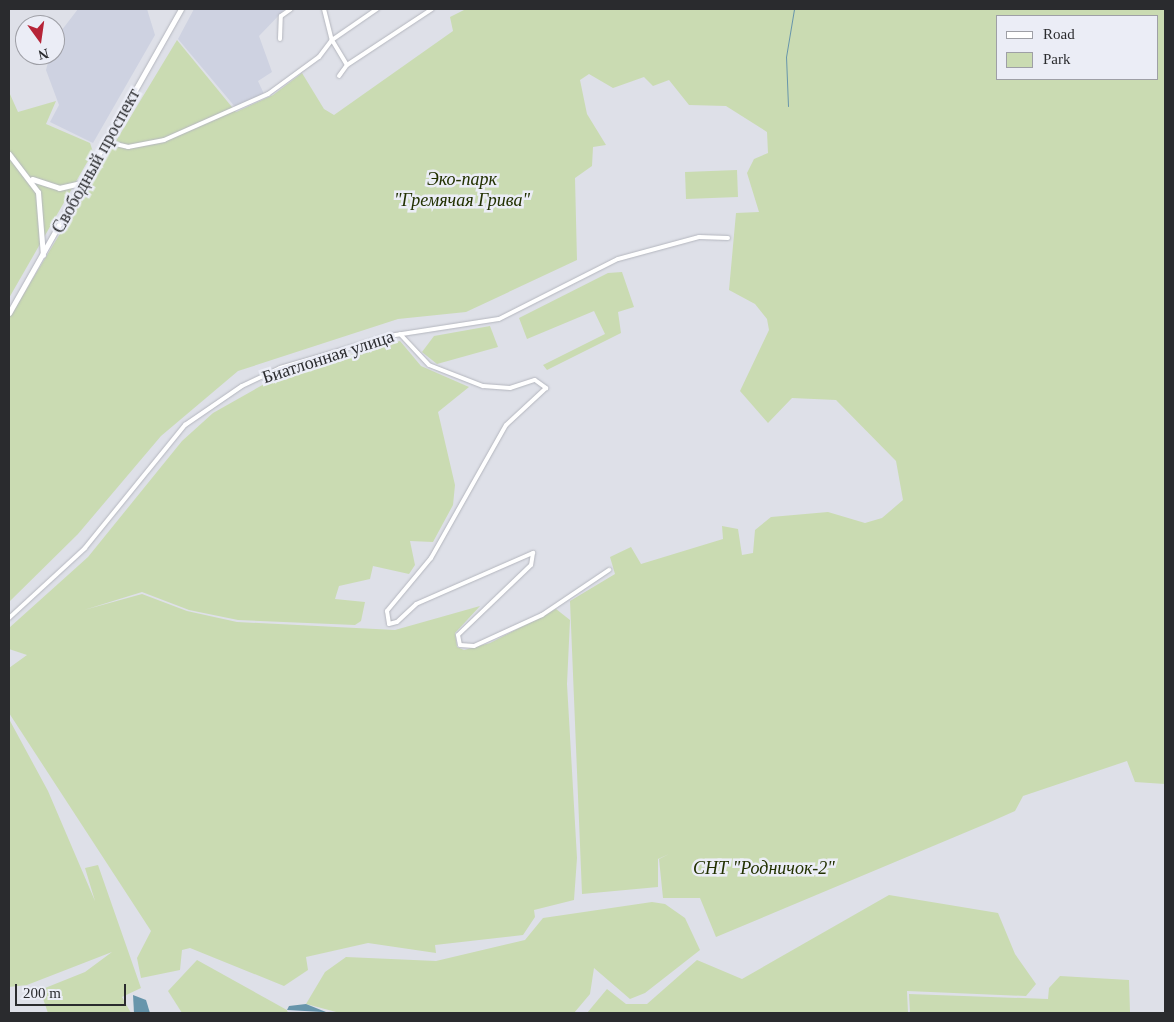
<!DOCTYPE html>
<meta charset="utf-8">
<style>
body{margin:0}
#map{position:relative;width:1174px;height:1022px;overflow:hidden;background:#dee0e8;font-family:"Times New Roman",serif}
div>[style]{position:absolute}
.built>*{inset:0;background:#ced2e1}
.green>*{inset:0;background:#cadbb2}
.water>*{inset:0;background:#6795ab}
.stream>*{height:1px;margin:-0.5px;padding:0 0.5px;transform-origin:0.5px;border-radius:0.5px;background:#6795ab}
.roads{filter:drop-shadow(0 0 1px #b4b6be) drop-shadow(0 0 1px #b4b6be)}
.street>*{height:4px;margin:-2px;padding:0 2px;transform-origin:2px;border-radius:2px;background:#fff}
.secondary>*{height:5px;margin:-2.5px;padding:0 2.5px;transform-origin:2.5px;border-radius:2.5px;background:#fff}
span{translate:-50% -50%;white-space:nowrap;text-align:center;line-height:1.15;-webkit-text-stroke:5px #ebedf6;paint-order:stroke}
.street-label{font-size:18px;color:#2a2b2e}
.park-label{font-size:18px;color:#223101;font-style:italic}
.frame{position:absolute;inset:0;border:10px solid #2a2b2e;pointer-events:none}
.legend{position:absolute;left:996px;top:15px;width:162px;height:65px;box-sizing:border-box;background:#ebedf6;border:1px solid #9e9fa6;margin:0;padding:6px 9px;list-style:none;font-size:15px;color:#2a2b2e}
.legend li{display:flex;align-items:center;gap:10px;height:25px}
.legend b{width:25px;border:1px solid #9e9fa6}
.north{position:absolute;left:15px;top:15px;width:50px;height:50px;box-sizing:border-box;background:#ebedf6;border:1px solid #9e9fa6;border-radius:50%;rotate:166deg;font-size:14px;font-weight:700;line-height:20px;text-align:center;color:#2a2b2e}
.north::after{content:'';display:block;margin:auto;width:18px;height:22px;background:#b62437;clip-path:polygon(50% 0,100% 100%,50% 72%,0 100%)}
.scale{position:absolute;left:15px;top:984px;width:111px;height:22px;box-sizing:border-box;border:2px solid #2a2b2e;border-top:0;padding-left:6px;font-size:15px;line-height:18px;white-space:nowrap;color:#2a2b2e;-webkit-text-stroke:4px #ebedf6;paint-order:stroke}
</style>
<div id="map">
<div class="built">
<div style="clip-path:polygon(78px 9px,147px 9px,155px 35px,93px 143px,50px 122px,59px 105px,46px 70px,50px 55px,55px 55px,55px 39px)"></div>
<div style="clip-path:polygon(194px 9px,285px 9px,259px 36px,272px 72px,258px 81px,264px 94px,236px 108px,178px 39px)"></div>
</div>
<div class="green">
<div style="clip-path:polygon(evenodd,466px 9px,1165px 9px,1165px 784px,1135px 782px,1127px 761px,1023px 796px,1015px 811px,988px 823px,716px 937px,700px 898px,663px 898px,659px 859px,669px 854px,658px 859px,658px 887px,582px 894px,570px 601px,615px 574px,610px 557px,631px 547px,641px 564px,723px 539px,722px 526px,738px 529px,742px 555px,753px 553px,755px 530px,771px 517px,828px 512px,865px 523px,882px 518px,903px 500px,896px 461px,836px 400px,792px 398px,768px 423px,740px 391px,769px 330px,767px 319px,755px 304px,729px 290px,736px 213px,759px 212px,747px 173px,754px 159px,768px 153px,767px 132px,726px 106px,689px 105px,669px 80px,653px 86px,644px 77px,613px 88px,589px 74px,580px 80px,587px 114px,606px 145px,593px 147px,592px 166px,575px 178px,577px 260px,466px 312px,398px 319px,238px 371px,161px 436px,78px 534px,9px 602px,9px 318px,177px 40px,236px 112px,273px 95px,302px 73px,324px 109px,334px 115px,453px 31px,450px 17px,466px 9px,998px 16px,1158px 16px,1158px 79px,998px 79px,998px 16px)"></div>
<div style="clip-path:polygon(9px 92px,18px 112px,56px 101px,46px 124px,90px 143px,93px 152px,9px 298px)"></div>
<div style="clip-path:polygon(737px 170px,738px 197px,686px 199px,685px 172px)"></div>
<div style="clip-path:polygon(622px 272px,634px 307px,618px 312px,621px 333px,547px 370px,543px 365px,605px 334px,594px 311px,527px 339px,519px 318px,608px 273px)"></div>
<div style="clip-path:polygon(490px 326px,498px 347px,437px 364px,422px 352px,434px 336px)"></div>
<div style="clip-path:polygon(400px 341px,421px 366px,469px 387px,438px 412px,455px 485px,453px 505px,433px 542px,410px 541px,415px 565px,409px 574px,373px 566px,370px 579px,339px 586px,335px 599px,365px 602px,361px 621px,355px 625px,238px 620px,189px 610px,142px 592px,84px 610px,142px 594px,187px 611px,237px 622px,395px 630px,480px 606px,455px 633px,457px 647px,464px 650px,490px 643px,556px 609px,570px 620px,567px 684px,577px 858px,574px 900px,534px 910px,535px 917px,523px 935px,435px 945px,436px 953px,368px 943px,306px 957px,308px 970px,284px 986px,190px 948px,182px 950px,180px 970px,141px 978px,137px 958px,151px 931px,9px 713px,9px 668px,27px 655px,9px 649px,9px 628px,88px 557px,182px 441px,213px 413px,282px 374px)"></div>
<div style="clip-path:polygon(9px 719px,48px 791px,95px 901px,85px 868px,98px 865px,141px 988px,122px 997px,131px 1013px,48px 1013px,40px 990px,85px 972px,112px 952px,27px 985px,9px 987px)"></div>
<div style="clip-path:polygon(889px 895px,998px 913px,1015px 954px,1036px 984px,1026px 996px,907px 991px,908px 1013px,587px 1013px,607px 989px,626px 1004px,647px 1004px,697px 960px,742px 979px)"></div>
<div style="clip-path:polygon(652px 902px,665px 904px,685px 918px,700px 950px,645px 993px,630px 999px,594px 968px,590px 994px,574px 1013px,340px 1013px,306px 1004px,325px 972px,346px 957px,436px 961px,525px 940px,543px 918px)"></div>
<div style="clip-path:polygon(197px 960px,287px 1010px,288px 1013px,182px 1013px,168px 991px)"></div>
<div style="clip-path:polygon(1060px 976px,1129px 980px,1130px 1012px,910px 1013px,909px 994px,1048px 999px,1049px 988px)"></div>
</div>
<div class="water">
<div style="clip-path:polygon(133px 995px,146px 1000px,150px 1013px,134px 1013px)"></div>
<div style="clip-path:polygon(306px 1004px,326px 1012px,340px 1013px,287px 1010px,289px 1006px)"></div>
</div>
<div class="stream">
<div style="left:788px;top:106px;width:49px;rotate:-92.3deg"></div>
<div style="left:786px;top:57px;width:49px;rotate:-80.5deg"></div>
</div>
<div class="roads">
<div class="street">
<div style="left:324px;top:9px;width:32px;rotate:76deg"></div>
<div style="left:332px;top:40px;width:29px;rotate:59deg"></div>
<div style="left:280px;top:39px;width:23px;rotate:-88deg"></div>
<div style="left:281px;top:16px;width:12px;rotate:-35deg"></div>
<div style="left:339px;top:76px;width:14px;rotate:-54deg"></div>
<div style="left:347px;top:65px;width:102px;rotate:-33.4deg"></div>
<div style="left:107px;top:142px;width:22px;rotate:13deg"></div>
<div style="left:128px;top:147px;width:37px;rotate:-11deg"></div>
<div style="left:164px;top:140px;width:114px;rotate:-23.9deg"></div>
<div style="left:268px;top:94px;width:63px;rotate:-36deg"></div>
<div style="left:319px;top:57px;width:21px;rotate:-53deg"></div>
<div style="left:332px;top:40px;width:55px;rotate:-34.6deg"></div>
<div style="left:400px;top:334px;width:42px;rotate:46.9deg"></div>
<div style="left:429px;top:365px;width:58px;rotate:21.3deg"></div>
<div style="left:483px;top:386px;width:27px;rotate:4deg"></div>
<div style="left:510px;top:388px;width:26px;rotate:-18deg"></div>
<div style="left:535px;top:380px;width:14px;rotate:36deg"></div>
<div style="left:546px;top:388px;width:54px;rotate:137.2deg"></div>
<div style="left:506px;top:425px;width:153px;rotate:119.4deg"></div>
<div style="left:431px;top:558px;width:69px;rotate:129.7deg"></div>
<div style="left:387px;top:611px;width:13px;rotate:81deg"></div>
<div style="left:389px;top:624px;width:8px;rotate:-14deg"></div>
<div style="left:397px;top:622px;width:26px;rotate:-43deg"></div>
<div style="left:416px;top:604px;width:128px;rotate:-23.6deg"></div>
<div style="left:533px;top:553px;width:12px;rotate:99deg"></div>
<div style="left:531px;top:565px;width:101px;rotate:136.2deg"></div>
<div style="left:458px;top:635px;width:10px;rotate:79deg"></div>
<div style="left:460px;top:645px;width:14px;rotate:4deg"></div>
<div style="left:474px;top:646px;width:75px;rotate:-24.5deg"></div>
<div style="left:542px;top:615px;width:81px;rotate:-33.9deg"></div>
<div style="left:9px;top:618px;width:103px;rotate:-42.6deg"></div>
<div style="left:85px;top:548px;width:159px;rotate:-50.9deg"></div>
<div style="left:185px;top:425px;width:69px;rotate:-34.4deg"></div>
<div style="left:242px;top:386px;width:42px;rotate:-25.3deg"></div>
<div style="left:280px;top:368px;width:114px;rotate:-16.4deg"></div>
<div style="left:389px;top:336px;width:111px;rotate:-8.8deg"></div>
<div style="left:499px;top:319px;width:133px;rotate:-26.8deg"></div>
<div style="left:618px;top:259px;width:84px;rotate:-15.2deg"></div>
<div style="left:699px;top:237px;width:29px;rotate:2deg"></div>
</div>
<div class="secondary">
<div style="left:9px;top:154px;width:48px;rotate:52.7deg"></div>
<div style="left:38px;top:192px;width:63px;rotate:85.5deg"></div>
<div style="left:32px;top:179px;width:28px;rotate:18deg"></div>
<div style="left:59px;top:188px;width:26px;rotate:-13deg"></div>
<div style="left:9px;top:313px;width:349px;rotate:-60.5deg"></div>
</div>
</div>
<div class="street-label">
<span style="left:96px;top:161px;rotate:-61deg">Свободный проспект</span>
<span style="left:328px;top:357px;rotate:-18deg">Биатлонная улица</span>
</div>
<div class="park-label">
<span style="left:462px;top:190px">Эко-парк<br>"Гремячая Грива"</span>
<span style="left:764px;top:868px">СНТ "Родничок-2"</span>
</div>
<div class="frame"></div>
<ul class="legend">
<li><b style="height:6px;background:#fff"></b>Road</li>
<li><b style="height:14px;background:#cadbb2"></b>Park</li>
</ul>
<div class="north">N</div>
<div class="scale">200 m</div>
</div>
